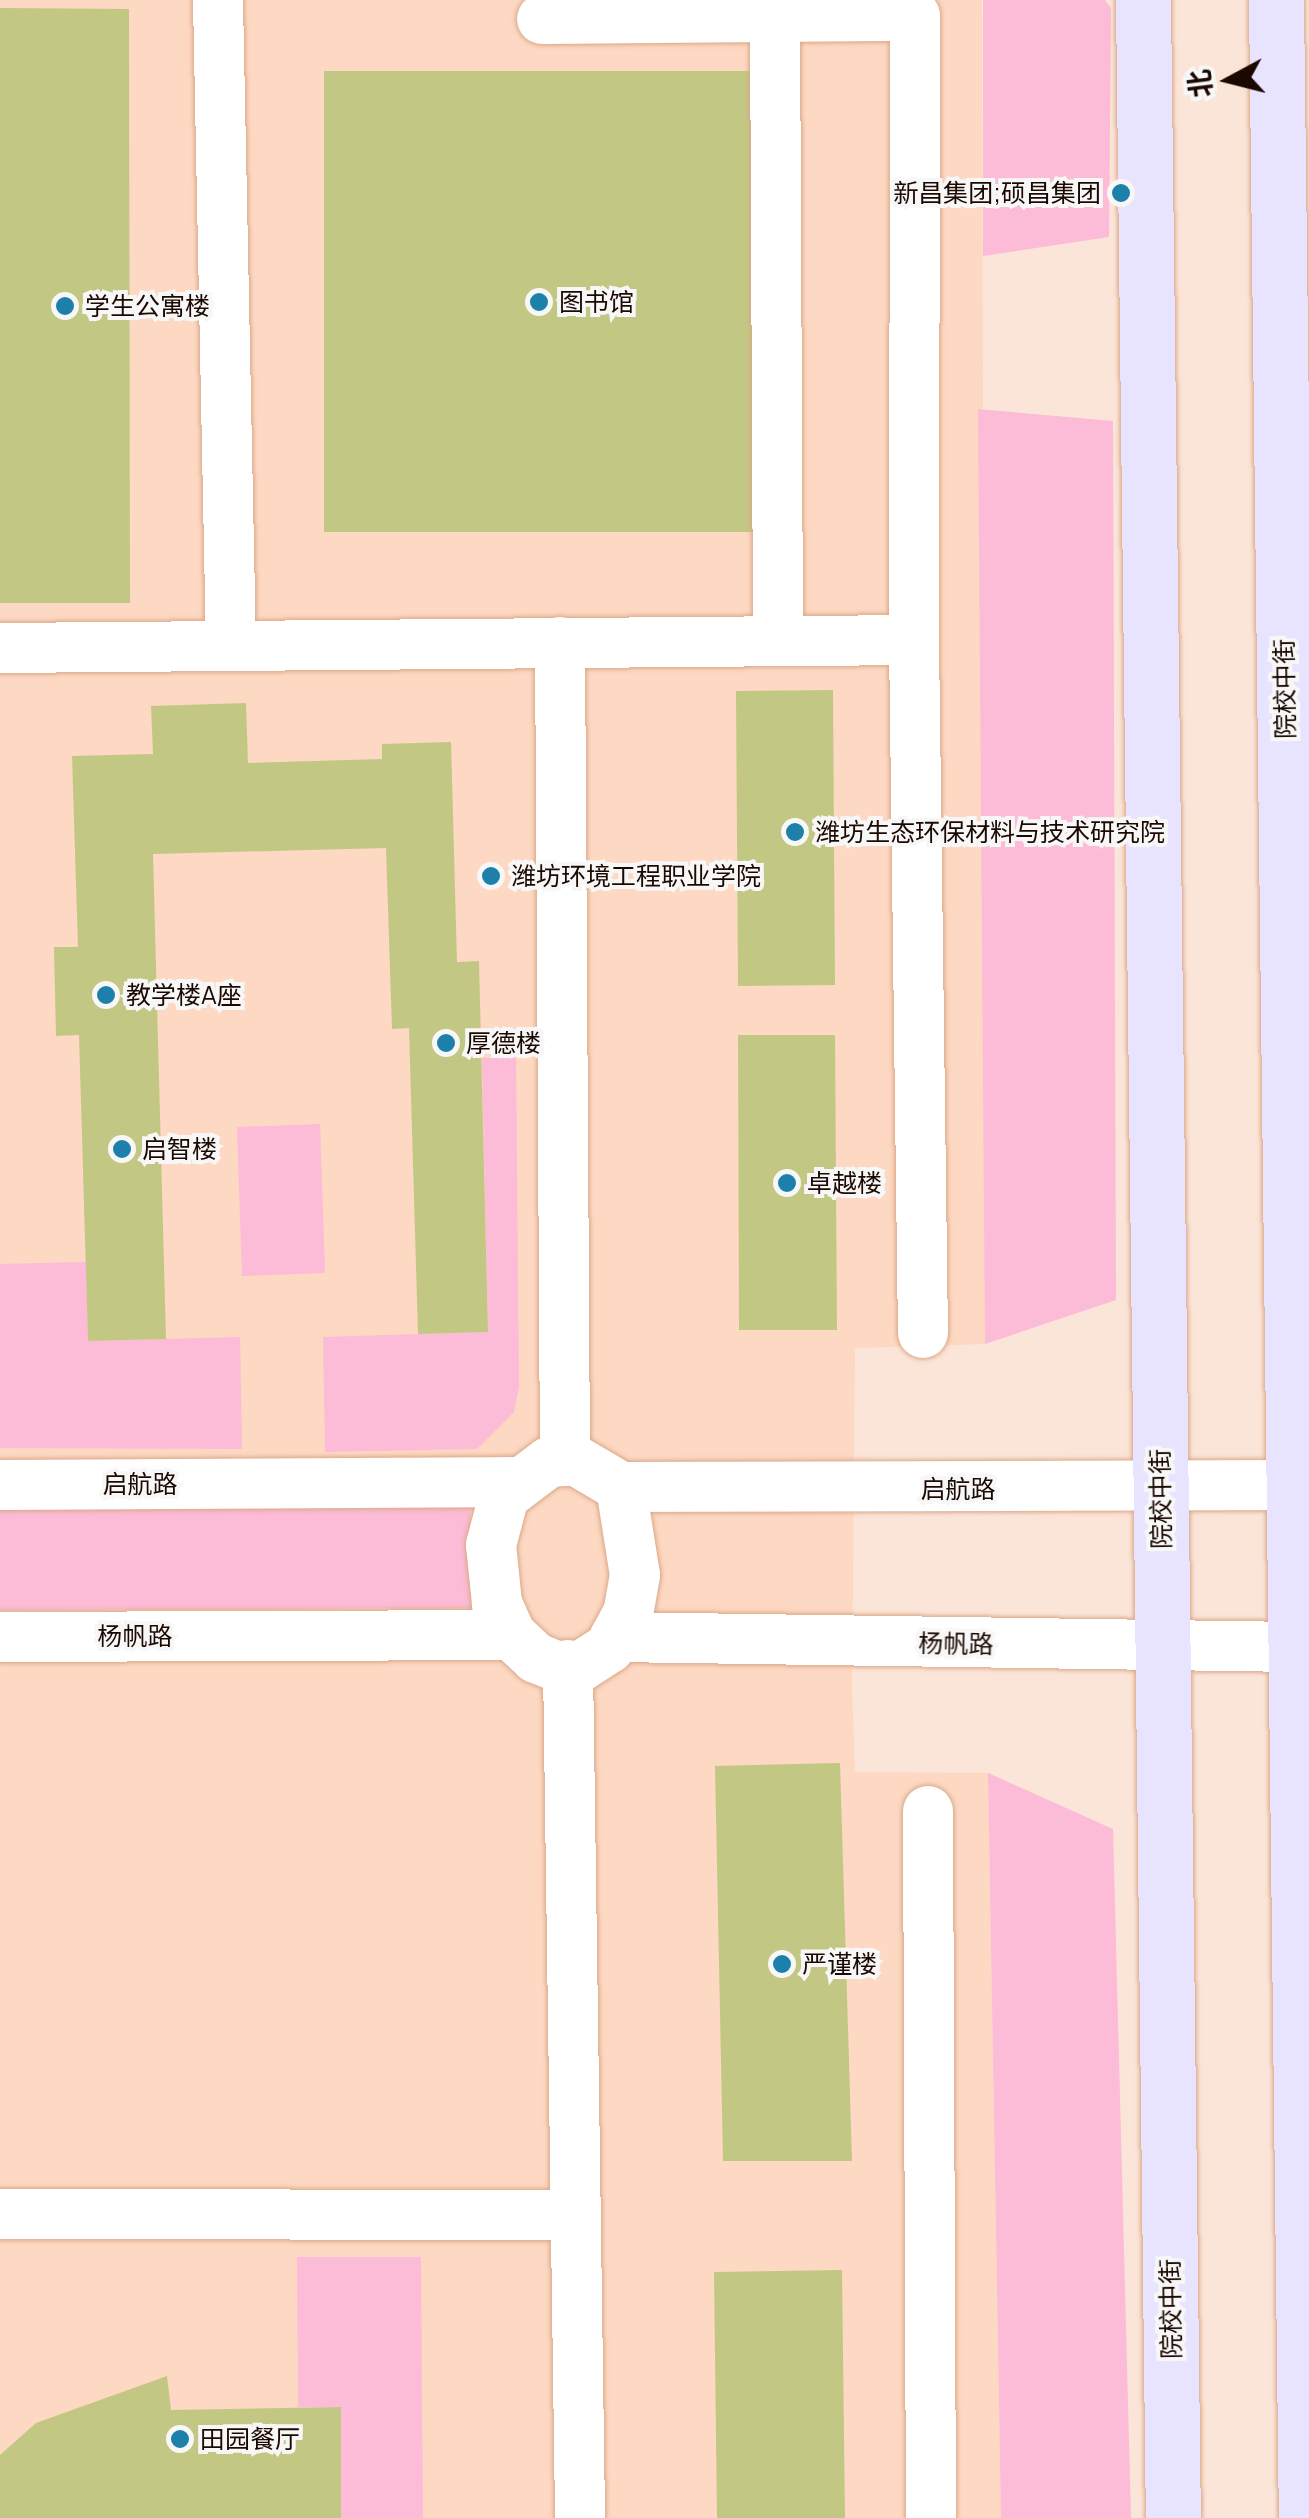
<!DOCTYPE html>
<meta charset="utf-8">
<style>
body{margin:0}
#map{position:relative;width:1309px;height:2518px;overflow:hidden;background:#fbe5d8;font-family:Manrope,"Noto Sans SC",sans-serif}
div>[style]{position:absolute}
.built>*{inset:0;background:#fdd8c2}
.green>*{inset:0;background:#fcbbd6}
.building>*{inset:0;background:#c2c883}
.roads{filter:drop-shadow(0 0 2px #dba888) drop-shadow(0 0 2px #dba888)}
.minor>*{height:50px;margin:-25px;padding:0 25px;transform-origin:25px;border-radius:25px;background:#fff}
.major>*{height:55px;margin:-27.5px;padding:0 27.5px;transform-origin:27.5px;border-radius:27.5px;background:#e8e3fe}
.dots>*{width:28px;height:28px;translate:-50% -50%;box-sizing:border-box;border:5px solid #f7f7f7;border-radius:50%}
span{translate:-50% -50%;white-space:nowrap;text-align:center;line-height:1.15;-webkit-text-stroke:8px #f7f7f7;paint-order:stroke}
.poi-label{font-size:25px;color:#1a0801}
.right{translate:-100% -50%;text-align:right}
.left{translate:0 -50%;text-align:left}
.street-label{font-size:25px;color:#1a0801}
.north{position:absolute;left:1179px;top:30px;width:100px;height:100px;-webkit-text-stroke:8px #f7f7f7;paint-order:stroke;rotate:263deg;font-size:28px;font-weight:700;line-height:40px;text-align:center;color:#1a0801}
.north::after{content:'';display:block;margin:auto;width:35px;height:45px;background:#1a0801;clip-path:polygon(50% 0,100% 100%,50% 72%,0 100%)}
</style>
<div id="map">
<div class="built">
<div style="clip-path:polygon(0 0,982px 0,985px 1344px,855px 1348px,852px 1690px,855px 1772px,988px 1773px,1001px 2518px,0 2518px)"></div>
</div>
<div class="green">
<div style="clip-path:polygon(983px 0,1105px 0,1111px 8px,1109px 237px,983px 256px)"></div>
<div style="clip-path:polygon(978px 409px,1113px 421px,1116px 1300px,985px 1344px)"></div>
<div style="clip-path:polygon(516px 1057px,519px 1386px,514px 1412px,477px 1449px,325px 1452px,323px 1337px,488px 1332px,482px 1058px)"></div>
<div style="clip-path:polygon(320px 1124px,325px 1273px,242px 1276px,237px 1127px)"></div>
<div style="clip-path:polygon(86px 1262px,88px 1341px,240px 1337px,242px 1449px,0 1448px,0 1264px)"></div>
<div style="clip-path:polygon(470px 1508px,471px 1608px,0 1610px,0 1509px)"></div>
<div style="clip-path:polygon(988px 1773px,1113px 1829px,1131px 2518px,1001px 2518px)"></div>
<div style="clip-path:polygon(297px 2257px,421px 2257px,423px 2518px,341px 2518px,341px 2407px,298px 2407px)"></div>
</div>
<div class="building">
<div style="clip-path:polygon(0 8px,129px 9px,130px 603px,0 603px)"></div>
<div style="clip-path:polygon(324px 71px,753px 71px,754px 532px,324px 532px)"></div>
<div style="clip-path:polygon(833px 690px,835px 985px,738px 986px,736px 691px)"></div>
<div style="clip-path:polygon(246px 703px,248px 763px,382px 759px,382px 744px,451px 742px,457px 962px,479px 961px,488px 1332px,418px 1334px,409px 1028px,392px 1029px,386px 848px,153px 854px,166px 1339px,88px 1341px,79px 1035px,56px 1036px,54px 947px,78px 947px,72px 756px,153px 754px,151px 706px)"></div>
<div style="clip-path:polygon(738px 1035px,835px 1035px,837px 1330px,739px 1330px)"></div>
<div style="clip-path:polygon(840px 1763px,852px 2161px,723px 2161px,715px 1766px)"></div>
<div style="clip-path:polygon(842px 2270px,845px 2518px,717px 2518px,714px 2272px)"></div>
<div style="clip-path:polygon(167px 2376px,171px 2410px,341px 2407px,341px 2518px,0 2518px,0 2455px,36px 2423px)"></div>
</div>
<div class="roads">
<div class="minor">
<div style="left:218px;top:0;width:646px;rotate:88.85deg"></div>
<div style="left:775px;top:17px;width:624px;rotate:89.72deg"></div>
<div style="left:542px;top:19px;width:373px;rotate:-0.5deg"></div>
<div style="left:915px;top:16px;width:624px;rotate:90.09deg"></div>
<div style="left:560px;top:642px;width:819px;rotate:89.65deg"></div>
<div style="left:0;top:648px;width:914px;rotate:-0.5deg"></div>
<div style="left:914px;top:640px;width:693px;rotate:89.26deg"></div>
<div style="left:575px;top:1460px;width:53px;rotate:30.4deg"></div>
<div style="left:621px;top:1487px;width:89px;rotate:81deg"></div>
<div style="left:635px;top:1575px;width:39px;rotate:100deg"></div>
<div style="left:628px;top:1613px;width:40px;rotate:118deg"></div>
<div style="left:609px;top:1648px;width:33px;rotate:147deg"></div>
<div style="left:581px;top:1666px;width:25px;rotate:180deg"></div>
<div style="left:556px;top:1666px;width:22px;rotate:-158deg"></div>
<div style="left:536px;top:1658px;width:34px;rotate:-137deg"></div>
<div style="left:511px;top:1635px;width:35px;rotate:-114deg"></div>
<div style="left:497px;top:1603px;width:58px;rotate:-95.9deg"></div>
<div style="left:491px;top:1545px;width:51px;rotate:-75.1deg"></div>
<div style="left:504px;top:1496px;width:56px;rotate:-37.1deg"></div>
<div style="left:549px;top:1462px;width:26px;rotate:-4deg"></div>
<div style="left:0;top:1485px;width:520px;rotate:-0.33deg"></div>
<div style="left:621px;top:1487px;width:674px;rotate:-0.17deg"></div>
<div style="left:0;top:1637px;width:511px;rotate:-0.22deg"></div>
<div style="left:615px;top:1637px;width:682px;rotate:0.84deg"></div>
<div style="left:568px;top:1665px;width:853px;rotate:89.19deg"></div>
<div style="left:928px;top:1811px;width:707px;rotate:89.76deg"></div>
<div style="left:0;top:2214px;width:573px;rotate:0.1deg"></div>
</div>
<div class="major">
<div style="left:1143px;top:0;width:2518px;rotate:89.32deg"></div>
<div style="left:1276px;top:0;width:2518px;rotate:89.32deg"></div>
</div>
</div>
<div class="dots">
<div style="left:1121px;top:193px;background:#1c80ab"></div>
<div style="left:539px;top:302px;background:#1c80ab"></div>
<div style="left:65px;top:306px;background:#1c80ab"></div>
<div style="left:795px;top:832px;background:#1c80ab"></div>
<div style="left:491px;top:876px;background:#1c80ab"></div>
<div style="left:106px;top:995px;background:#1c80ab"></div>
<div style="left:446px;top:1043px;background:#1c80ab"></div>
<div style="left:122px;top:1149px;background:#1c80ab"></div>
<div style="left:787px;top:1183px;background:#1c80ab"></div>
<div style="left:782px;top:1964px;background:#1c80ab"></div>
<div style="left:180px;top:2439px;background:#1c80ab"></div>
</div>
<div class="poi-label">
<span class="right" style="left:1101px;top:193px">新昌集团;硕昌集团</span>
<span class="left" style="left:559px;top:302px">图书馆</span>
<span class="left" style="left:85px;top:306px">学生公寓楼</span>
<span class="left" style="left:815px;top:832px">潍坊生态环保材料与技术研究院</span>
<span class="left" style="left:511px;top:876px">潍坊环境工程职业学院</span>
<span class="left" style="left:126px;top:995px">教学楼A座</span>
<span class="left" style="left:466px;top:1043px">厚德楼</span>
<span class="left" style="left:142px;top:1149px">启智楼</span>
<span class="left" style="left:807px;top:1183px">卓越楼</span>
<span class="left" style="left:802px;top:1964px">严谨楼</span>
<span class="left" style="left:200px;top:2439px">田园餐厅</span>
</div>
<div class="street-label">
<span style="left:1285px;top:689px;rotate:-91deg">院校中街</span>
<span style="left:140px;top:1484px">启航路</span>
<span style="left:958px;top:1489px">启航路</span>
<span style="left:1161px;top:1499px;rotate:-91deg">院校中街</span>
<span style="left:135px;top:1636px">杨帆路</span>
<span style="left:956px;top:1644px;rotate:1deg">杨帆路</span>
<span style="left:1171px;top:2309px;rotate:-91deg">院校中街</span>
</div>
<div class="north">北</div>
</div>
